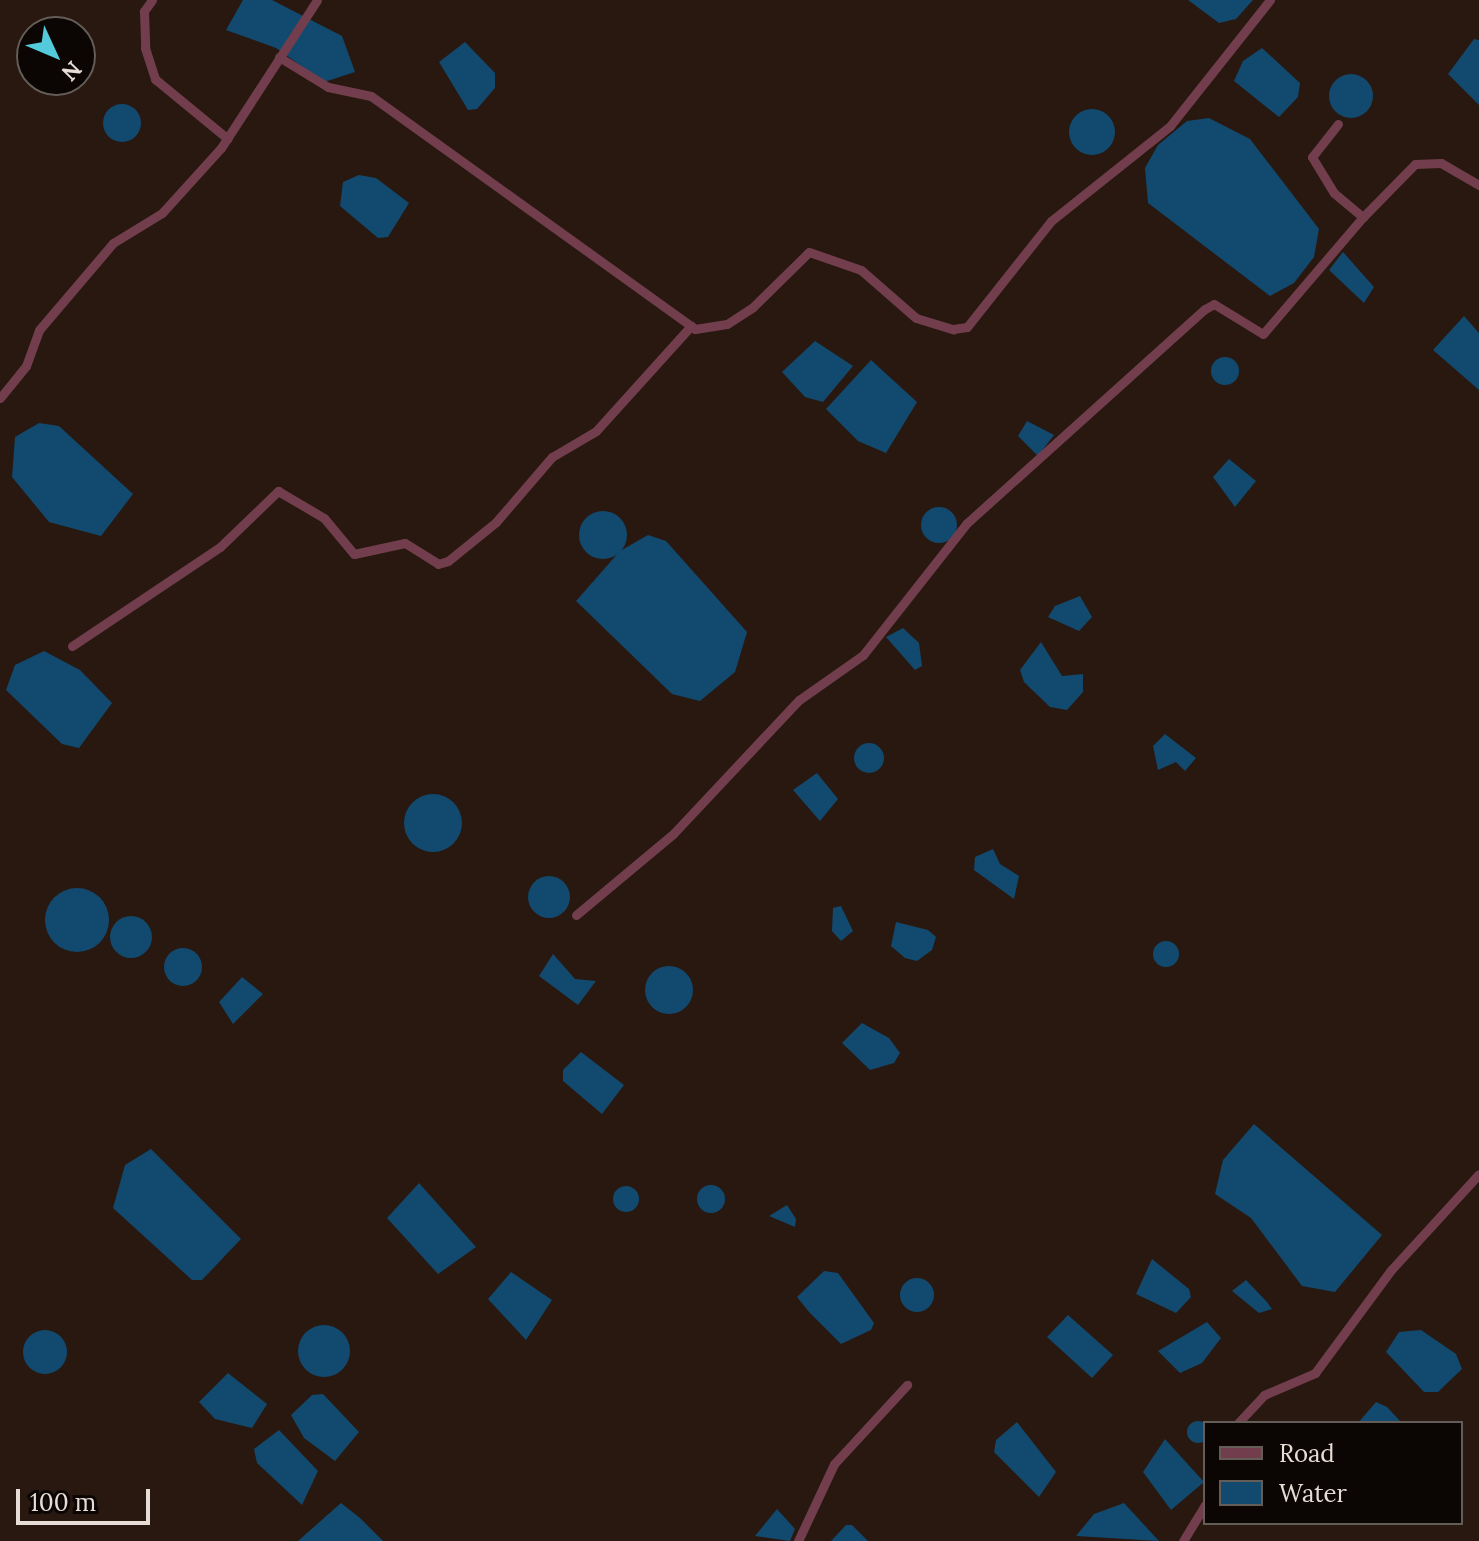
<!DOCTYPE html>
<style>
body{margin:0}
#map{position:relative;width:1479px;height:1541px;overflow:hidden;background:#28180f;font-family:Lora,serif}
div>[style]{position:absolute}
.water>*{inset:0;background:#12496f}
.round{border-radius:50%}
.street>*{height:9px;margin:-4.5px;padding:0 4.5px;transform-origin:4.5px;border-radius:4.5px;background:#723e4d}
span{translate:-50% -50%;white-space:nowrap;text-align:center;line-height:1.15;-webkit-text-stroke:8px #0b0603;paint-order:stroke}
.legend{position:absolute;left:1203px;top:1421px;width:260px;height:104px;box-sizing:border-box;background:#0b0603;border:2px solid #635c57;margin:0;padding:10px 14px;list-style:none;font-size:24px;color:#e8ddd6}
.legend li{display:flex;align-items:center;gap:16px;height:40px}
.legend b{width:40px;border:2px solid #635c57}
.north{position:absolute;left:16px;top:16px;width:80px;height:80px;box-sizing:border-box;background:#0b0603;border:2px solid #635c57;border-radius:50%;rotate:134deg;font-size:22px;font-weight:700;line-height:32px;text-align:center;color:#e8ddd6}
.north::after{content:'';display:block;margin:auto;width:28px;height:36px;background:#53cbda;clip-path:polygon(50% 0,100% 100%,50% 72%,0 100%)}
.scale{position:absolute;left:16px;top:1489px;width:134px;height:36px;box-sizing:border-box;border:4px solid #e8ddd6;border-top:0;padding-left:10px;font-size:24px;line-height:28px;white-space:nowrap;color:#e8ddd6;-webkit-text-stroke:6px #0b0603;paint-order:stroke}
</style>
<div id="map">
<div class="water">
<div style="clip-path:polygon(243px 0,272px 0,342px 36px,355px 72px,324px 82px,276px 48px,226px 30px)"></div>
<div style="clip-path:polygon(1188px 0,1253px 0,1236px 19px,1219px 23px)"></div>
<div style="clip-path:polygon(1474px 39px,1479px 40px,1479px 105px,1448px 74px)"></div>
<div style="clip-path:polygon(465px 42px,495px 73px,495px 88px,477px 109px,468px 110px,439px 62px)"></div>
<div style="clip-path:polygon(1262px 48px,1300px 83px,1298px 97px,1279px 117px,1234px 81px,1243px 61px)"></div>
<div class="round" style="left:1329px;top:74px;width:44px;height:44px"></div>
<div class="round" style="left:103px;top:104px;width:38px;height:38px"></div>
<div class="round" style="left:1069px;top:109px;width:46px;height:46px"></div>
<div style="clip-path:polygon(1209px 118px,1250px 139px,1319px 229px,1314px 257px,1294px 283px,1270px 296px,1148px 203px,1145px 168px,1158px 145px,1187px 121px)"></div>
<div style="clip-path:polygon(359px 175px,376px 178px,409px 203px,388px 237px,378px 238px,340px 206px,343px 182px)"></div>
<div style="clip-path:polygon(1343px 252px,1374px 287px,1364px 303px,1329px 270px)"></div>
<div style="clip-path:polygon(1464px 316px,1479px 333px,1479px 390px,1433px 350px)"></div>
<div style="clip-path:polygon(815px 341px,853px 366px,823px 402px,805px 397px,782px 372px)"></div>
<div class="round" style="left:1211px;top:357px;width:28px;height:28px"></div>
<div style="clip-path:polygon(871px 360px,917px 402px,886px 453px,858px 441px,826px 409px)"></div>
<div style="clip-path:polygon(1027px 421px,1054px 435px,1038px 456px,1018px 436px)"></div>
<div style="clip-path:polygon(39px 423px,59px 426px,133px 494px,101px 536px,49px 522px,12px 477px,15px 437px)"></div>
<div style="clip-path:polygon(1229px 459px,1256px 481px,1235px 507px,1213px 477px)"></div>
<div class="round" style="left:921px;top:507px;width:36px;height:36px"></div>
<div class="round" style="left:579px;top:511px;width:48px;height:48px"></div>
<div style="clip-path:polygon(648px 535px,666px 541px,747px 632px,735px 672px,700px 701px,672px 694px,576px 601px,620px 551px)"></div>
<div style="clip-path:polygon(1080px 596px,1092px 617px,1079px 631px,1048px 617px,1055px 606px)"></div>
<div style="clip-path:polygon(903px 628px,919px 643px,922px 666px,915px 670px,886px 637px)"></div>
<div style="clip-path:polygon(1041px 642px,1062px 676px,1083px 674px,1083px 692px,1067px 710px,1050px 707px,1024px 682px,1020px 670px)"></div>
<div style="clip-path:polygon(44px 651px,80px 670px,112px 703px,79px 748px,62px 744px,6px 690px,15px 665px)"></div>
<div style="clip-path:polygon(1165px 734px,1196px 758px,1185px 771px,1176px 762px,1158px 770px,1153px 746px)"></div>
<div class="round" style="left:854px;top:743px;width:30px;height:30px"></div>
<div style="clip-path:polygon(817px 773px,838px 799px,820px 821px,793px 790px)"></div>
<div class="round" style="left:404px;top:794px;width:58px;height:58px"></div>
<div style="clip-path:polygon(993px 849px,1000px 864px,1019px 876px,1014px 899px,974px 870px,975px 857px)"></div>
<div class="round" style="left:528px;top:876px;width:42px;height:42px"></div>
<div class="round" style="left:45px;top:888px;width:64px;height:64px"></div>
<div style="clip-path:polygon(841px 906px,853px 931px,841px 941px,832px 931px,833px 908px)"></div>
<div class="round" style="left:110px;top:916px;width:42px;height:42px"></div>
<div style="clip-path:polygon(896px 922px,928px 930px,936px 937px,932px 950px,917px 961px,905px 958px,891px 946px)"></div>
<div class="round" style="left:1153px;top:941px;width:26px;height:26px"></div>
<div class="round" style="left:164px;top:948px;width:38px;height:38px"></div>
<div style="clip-path:polygon(553px 954px,575px 979px,596px 981px,578px 1005px,539px 976px)"></div>
<div class="round" style="left:645px;top:966px;width:48px;height:48px"></div>
<div style="clip-path:polygon(242px 977px,263px 994px,233px 1024px,219px 1002px)"></div>
<div style="clip-path:polygon(862px 1023px,889px 1038px,900px 1053px,894px 1063px,870px 1070px,842px 1043px)"></div>
<div style="clip-path:polygon(581px 1052px,624px 1085px,602px 1114px,563px 1081px,563px 1070px)"></div>
<div style="clip-path:polygon(1254px 1124px,1382px 1235px,1335px 1292px,1302px 1286px,1251px 1218px,1215px 1194px,1223px 1160px)"></div>
<div style="clip-path:polygon(151px 1149px,241px 1239px,202px 1280px,192px 1280px,113px 1208px,125px 1165px)"></div>
<div style="clip-path:polygon(419px 1183px,476px 1247px,438px 1274px,387px 1218px)"></div>
<div class="round" style="left:697px;top:1185px;width:28px;height:28px"></div>
<div class="round" style="left:613px;top:1186px;width:26px;height:26px"></div>
<div style="clip-path:polygon(787px 1205px,796px 1219px,795px 1227px,769px 1216px)"></div>
<div style="clip-path:polygon(1152px 1259px,1189px 1289px,1191px 1297px,1176px 1313px,1136px 1294px)"></div>
<div style="clip-path:polygon(824px 1271px,838px 1273px,874px 1323px,871px 1330px,841px 1344px,809px 1312px,797px 1297px)"></div>
<div style="clip-path:polygon(511px 1272px,552px 1300px,526px 1340px,488px 1299px)"></div>
<div class="round" style="left:900px;top:1278px;width:34px;height:34px"></div>
<div style="clip-path:polygon(1246px 1280px,1267px 1302px,1272px 1309px,1259px 1313px,1232px 1291px)"></div>
<div style="clip-path:polygon(1068px 1315px,1113px 1355px,1092px 1378px,1047px 1337px)"></div>
<div style="clip-path:polygon(1207px 1322px,1221px 1338px,1202px 1363px,1180px 1373px,1158px 1351px)"></div>
<div class="round" style="left:298px;top:1325px;width:52px;height:52px"></div>
<div style="clip-path:polygon(1421px 1330px,1456px 1354px,1462px 1369px,1438px 1392px,1424px 1392px,1386px 1352px,1399px 1332px)"></div>
<div class="round" style="left:23px;top:1330px;width:44px;height:44px"></div>
<div style="clip-path:polygon(228px 1373px,267px 1404px,252px 1428px,215px 1419px,199px 1402px)"></div>
<div style="clip-path:polygon(323px 1394px,359px 1432px,335px 1461px,304px 1438px,291px 1415px,312px 1395px)"></div>
<div style="clip-path:polygon(1376px 1402px,1387px 1407px,1402px 1423px,1358px 1423px)"></div>
<div class="round" style="left:1187px;top:1421px;width:22px;height:22px"></div>
<div style="clip-path:polygon(1017px 1422px,1056px 1472px,1039px 1497px,994px 1452px,996px 1440px)"></div>
<div style="clip-path:polygon(279px 1430px,318px 1471px,302px 1505px,257px 1463px,254px 1449px)"></div>
<div style="clip-path:polygon(1165px 1439px,1204px 1482px,1171px 1510px,1143px 1472px)"></div>
<div style="clip-path:polygon(341px 1503px,360px 1518px,383px 1541px,298px 1541px)"></div>
<div style="clip-path:polygon(1124px 1503px,1159px 1541px,1076px 1536px,1094px 1514px)"></div>
<div style="clip-path:polygon(777px 1509px,795px 1529px,790px 1541px,755px 1536px)"></div>
<div style="clip-path:polygon(846px 1525px,852px 1525px,868px 1541px,831px 1541px)"></div>
</div>
<div class="street">
<div style="left:152px;top:0;width:14px;rotate:126deg"></div>
<div style="left:144px;top:11px;width:37px;rotate:88deg"></div>
<div style="left:145px;top:48px;width:33px;rotate:72deg"></div>
<div style="left:155px;top:79px;width:94px;rotate:39.4deg"></div>
<div style="left:279px;top:57px;width:57px;rotate:31.5deg"></div>
<div style="left:328px;top:87px;width:44px;rotate:11.8deg"></div>
<div style="left:371px;top:96px;width:399px;rotate:35.7deg"></div>
<div style="left:695px;top:329px;width:32px;rotate:-9deg"></div>
<div style="left:727px;top:324px;width:31px;rotate:-33deg"></div>
<div style="left:753px;top:307px;width:78px;rotate:-44.5deg"></div>
<div style="left:809px;top:252px;width:55px;rotate:19.1deg"></div>
<div style="left:861px;top:270px;width:73px;rotate:41.1deg"></div>
<div style="left:916px;top:318px;width:39px;rotate:17deg"></div>
<div style="left:953px;top:329px;width:14px;rotate:-8deg"></div>
<div style="left:967px;top:327px;width:135px;rotate:-51.6deg"></div>
<div style="left:1051px;top:221px;width:152px;rotate:-38.6deg"></div>
<div style="left:1170px;top:126px;width:161px;rotate:-51.6deg"></div>
<div style="left:1338px;top:124px;width:42px;rotate:128.2deg"></div>
<div style="left:1312px;top:157px;width:42px;rotate:58.6deg"></div>
<div style="left:1334px;top:193px;width:38px;rotate:40deg"></div>
<div style="left:1363px;top:217px;width:74px;rotate:-45.5deg"></div>
<div style="left:1415px;top:164px;width:26px;rotate:-2deg"></div>
<div style="left:1441px;top:163px;width:44px;rotate:30.1deg"></div>
<div style="left:0;top:398px;width:41px;rotate:-50.9deg"></div>
<div style="left:26px;top:366px;width:38px;rotate:-70deg"></div>
<div style="left:39px;top:330px;width:114px;rotate:-49.6deg"></div>
<div style="left:113px;top:243px;width:57px;rotate:-31.5deg"></div>
<div style="left:162px;top:213px;width:88px;rotate:-47.8deg"></div>
<div style="left:221px;top:148px;width:176px;rotate:-57deg"></div>
<div style="left:72px;top:646px;width:178px;rotate:-33.8deg"></div>
<div style="left:220px;top:547px;width:81px;rotate:-44deg"></div>
<div style="left:278px;top:491px;width:53px;rotate:30.4deg"></div>
<div style="left:324px;top:518px;width:47px;rotate:50.2deg"></div>
<div style="left:354px;top:554px;width:52px;rotate:-12.2deg"></div>
<div style="left:405px;top:543px;width:39px;rotate:32deg"></div>
<div style="left:438px;top:564px;width:10px;rotate:-17deg"></div>
<div style="left:448px;top:561px;width:62px;rotate:-39.1deg"></div>
<div style="left:496px;top:522px;width:86px;rotate:-49.3deg"></div>
<div style="left:552px;top:457px;width:51px;rotate:-30.6deg"></div>
<div style="left:596px;top:431px;width:142px;rotate:-47.9deg"></div>
<div style="left:576px;top:915px;width:126px;rotate:-39.9deg"></div>
<div style="left:673px;top:834px;width:184px;rotate:-46.8deg"></div>
<div style="left:799px;top:700px;width:78px;rotate:-35.1deg"></div>
<div style="left:863px;top:655px;width:168px;rotate:-51.8deg"></div>
<div style="left:967px;top:523px;width:320px;rotate:-42deg"></div>
<div style="left:1205px;top:309px;width:10px;rotate:-29deg"></div>
<div style="left:1214px;top:304px;width:57px;rotate:31.5deg"></div>
<div style="left:1263px;top:334px;width:154px;rotate:-49.5deg"></div>
<div style="left:1238px;top:1423px;width:38px;rotate:-47deg"></div>
<div style="left:1264px;top:1395px;width:56px;rotate:-23.3deg"></div>
<div style="left:1315px;top:1373px;width:128px;rotate:-53.6deg"></div>
<div style="left:1391px;top:1270px;width:130px;rotate:-47.5deg"></div>
<div style="left:798px;top:1541px;width:85px;rotate:-64.9deg"></div>
<div style="left:834px;top:1464px;width:108px;rotate:-47.3deg"></div>
<div style="left:1183px;top:1541px;width:42px;rotate:-58.6deg"></div>
</div>
<ul class="legend">
<li><b style="height:10px;background:#723e4d"></b>Road</li>
<li><b style="height:22px;background:#12496f"></b>Water</li>
</ul>
<div class="north">N</div>
<div class="scale">100 m</div>
</div>
